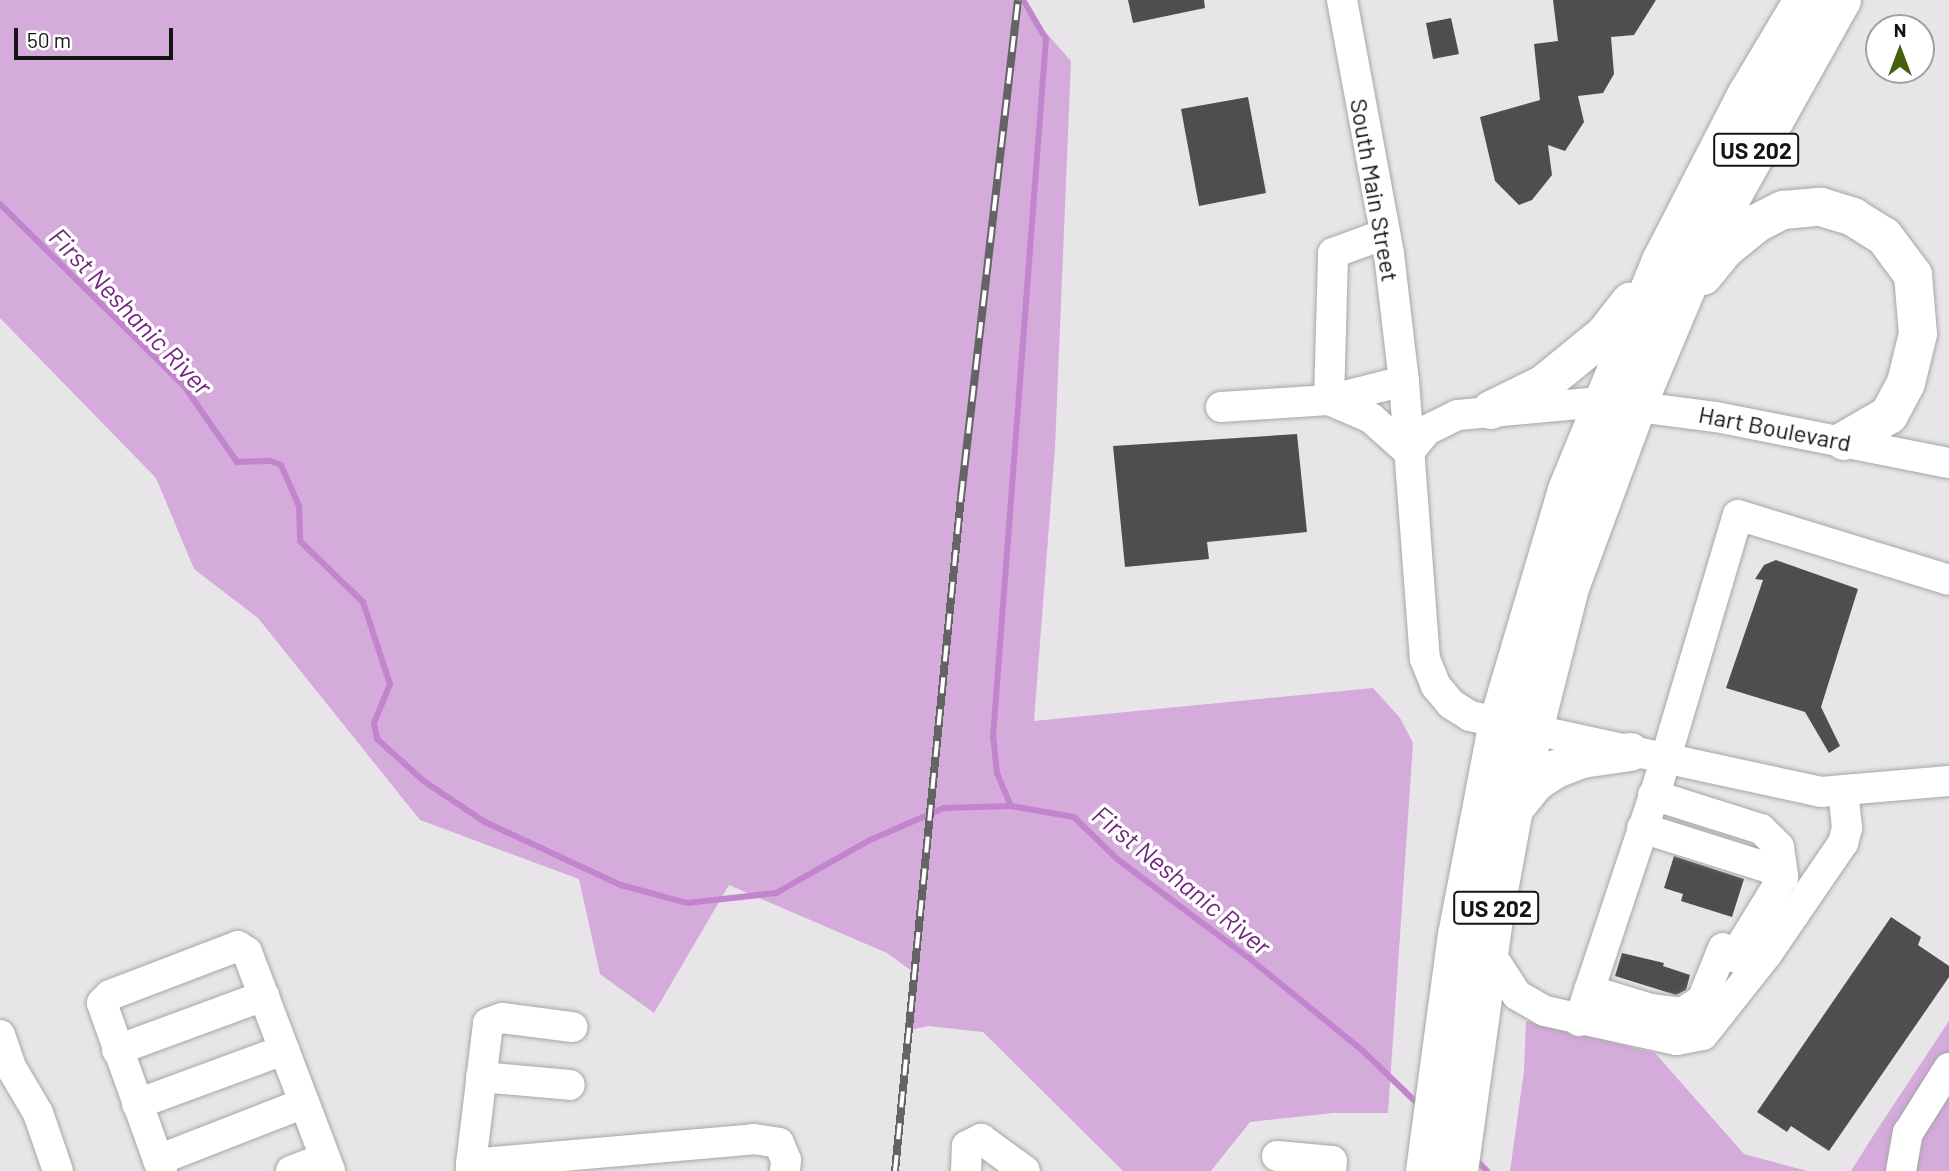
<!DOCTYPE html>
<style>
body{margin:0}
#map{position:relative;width:1949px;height:1171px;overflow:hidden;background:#e8e5e8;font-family:Barlow,sans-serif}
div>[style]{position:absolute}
.green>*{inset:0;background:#d4abdb}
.stream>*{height:6px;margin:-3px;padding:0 3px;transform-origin:3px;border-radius:3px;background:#c384ce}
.building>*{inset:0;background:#504d50}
.roads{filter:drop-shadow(0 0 2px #a8a5a8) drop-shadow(0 0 2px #a8a5a8)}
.minor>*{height:30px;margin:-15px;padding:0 15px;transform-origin:15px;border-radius:15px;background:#fff}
.highway>*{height:38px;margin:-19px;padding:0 19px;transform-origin:19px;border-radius:19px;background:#fff}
.rail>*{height:8px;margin-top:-4px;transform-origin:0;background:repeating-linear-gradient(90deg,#fff 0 16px,#656365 0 32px);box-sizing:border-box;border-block:2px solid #656365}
span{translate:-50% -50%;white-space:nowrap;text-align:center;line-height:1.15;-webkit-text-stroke:7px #fff;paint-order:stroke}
.shield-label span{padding:2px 5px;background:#fff;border:2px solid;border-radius:5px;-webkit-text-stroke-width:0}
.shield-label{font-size:23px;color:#151415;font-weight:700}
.street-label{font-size:24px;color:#151415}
.water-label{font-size:26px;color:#73267f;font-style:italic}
.north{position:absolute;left:1865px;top:14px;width:70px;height:70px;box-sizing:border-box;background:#fff;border:2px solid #a1a1a1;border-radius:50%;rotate:0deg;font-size:19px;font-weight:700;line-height:28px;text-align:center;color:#151415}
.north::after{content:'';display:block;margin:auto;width:24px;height:32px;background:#47600d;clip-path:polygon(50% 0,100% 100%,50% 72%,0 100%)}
.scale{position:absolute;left:14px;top:28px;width:159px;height:32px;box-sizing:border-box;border:4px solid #151415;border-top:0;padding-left:9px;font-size:21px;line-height:24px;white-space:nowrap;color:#151415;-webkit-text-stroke:5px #fff;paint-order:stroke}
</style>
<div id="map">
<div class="green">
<div style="clip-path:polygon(0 0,1017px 0,1071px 61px,1055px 448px,1034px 721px,1373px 688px,1400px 718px,1413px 743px,1388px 1113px,1333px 1113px,1250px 1122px,1211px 1171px,1123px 1171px,983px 1032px,928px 1026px,905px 1031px,913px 972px,887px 953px,729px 885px,654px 1013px,600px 974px,579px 879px,420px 820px,258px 618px,194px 569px,156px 478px,0 318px)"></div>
<div style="clip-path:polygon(1526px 1021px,1655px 1053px,1744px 1154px,1807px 1171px,1510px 1171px,1524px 1071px)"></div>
<div style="clip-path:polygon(1949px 1021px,1949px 1171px,1851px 1171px,1873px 1136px)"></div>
</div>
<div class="stream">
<div style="left:0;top:204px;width:259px;rotate:44.7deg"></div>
<div style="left:184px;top:386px;width:93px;rotate:55.1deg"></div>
<div style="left:237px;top:462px;width:33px;rotate:-2deg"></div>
<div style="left:270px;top:461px;width:12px;rotate:20deg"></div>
<div style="left:281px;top:465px;width:45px;rotate:66.3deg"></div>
<div style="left:299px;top:506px;width:35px;rotate:88deg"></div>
<div style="left:300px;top:541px;width:88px;rotate:44.1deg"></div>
<div style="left:363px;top:602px;width:86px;rotate:71.8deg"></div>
<div style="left:390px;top:684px;width:42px;rotate:112.3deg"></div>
<div style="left:374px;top:723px;width:16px;rotate:79deg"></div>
<div style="left:377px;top:739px;width:64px;rotate:41.9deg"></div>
<div style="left:425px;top:782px;width:72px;rotate:33.7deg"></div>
<div style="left:485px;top:822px;width:150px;rotate:24.9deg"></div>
<div style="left:621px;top:885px;width:68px;rotate:15.3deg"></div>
<div style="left:687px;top:903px;width:90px;rotate:-6.4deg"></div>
<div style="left:776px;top:893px;width:108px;rotate:-29.4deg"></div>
<div style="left:870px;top:840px;width:81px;rotate:-23.4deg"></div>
<div style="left:944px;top:808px;width:67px;rotate:-1.7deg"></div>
<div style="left:1011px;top:806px;width:64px;rotate:9.9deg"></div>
<div style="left:1074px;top:817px;width:60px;rotate:44.3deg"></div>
<div style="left:1117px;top:859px;width:165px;rotate:36.9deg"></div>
<div style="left:1249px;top:958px;width:147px;rotate:39.2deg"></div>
<div style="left:1363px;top:1051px;width:81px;rotate:44deg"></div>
<div style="left:1011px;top:806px;width:36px;rotate:-113deg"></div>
<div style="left:997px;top:773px;width:36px;rotate:-96deg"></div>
<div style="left:993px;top:737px;width:700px;rotate:-85.66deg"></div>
<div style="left:1046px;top:39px;width:45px;rotate:-120.5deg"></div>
<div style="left:1474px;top:1158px;width:18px;rotate:45deg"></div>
</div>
<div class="building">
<div style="clip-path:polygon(1128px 0,1204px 0,1205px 8px,1133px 23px)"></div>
<div style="clip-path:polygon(1553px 0,1656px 0,1634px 35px,1611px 37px,1614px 74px,1603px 93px,1578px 96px,1584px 122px,1565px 151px,1548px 145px,1552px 175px,1532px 200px,1519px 205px,1495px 181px,1480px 117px,1540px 100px,1534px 44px,1558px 41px)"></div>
<div style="clip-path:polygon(1451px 18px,1459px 54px,1433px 59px,1426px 23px)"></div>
<div style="clip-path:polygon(1248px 97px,1266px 193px,1199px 206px,1181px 109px)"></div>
<div style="clip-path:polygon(1297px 434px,1307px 532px,1207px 542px,1209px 559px,1125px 567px,1113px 446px)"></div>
<div style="clip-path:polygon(1776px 560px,1858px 589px,1821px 707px,1840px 746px,1829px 753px,1805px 712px,1726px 688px,1763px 580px,1755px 579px,1764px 565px)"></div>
<div style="clip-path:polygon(1674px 856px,1744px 879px,1732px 917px,1681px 901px,1683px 894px,1664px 888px)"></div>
<div style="clip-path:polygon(1891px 917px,1921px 937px,1918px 945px,1949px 966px,1949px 977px,1829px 1151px,1791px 1126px,1787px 1132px,1757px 1112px)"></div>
<div style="clip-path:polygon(1622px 953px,1664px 963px,1663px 966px,1690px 975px,1686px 990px,1676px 995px,1615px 976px)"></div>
</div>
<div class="roads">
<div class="minor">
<div style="left:1342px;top:0;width:258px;rotate:79.5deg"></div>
<div style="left:1389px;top:254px;width:128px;rotate:83.3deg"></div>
<div style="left:1404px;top:381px;width:279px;rotate:85.7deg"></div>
<div style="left:1425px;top:659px;width:29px;rotate:68deg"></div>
<div style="left:1436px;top:686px;width:23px;rotate:50deg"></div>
<div style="left:1451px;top:704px;width:22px;rotate:32deg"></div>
<div style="left:1470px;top:716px;width:359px;rotate:12.2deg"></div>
<div style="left:1821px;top:792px;width:128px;rotate:-4.9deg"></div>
<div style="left:1404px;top:381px;width:77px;rotate:165.8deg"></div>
<div style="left:1329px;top:400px;width:46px;rotate:23.2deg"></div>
<div style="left:1371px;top:418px;width:51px;rotate:41.8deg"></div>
<div style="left:1409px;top:452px;width:28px;rotate:-51deg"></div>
<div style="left:1427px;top:430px;width:34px;rotate:-26deg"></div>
<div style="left:1458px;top:415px;width:143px;rotate:-5.2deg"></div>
<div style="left:1600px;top:402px;width:117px;rotate:7.4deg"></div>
<div style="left:1716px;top:417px;width:237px;rotate:11.2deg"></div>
<div style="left:1221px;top:407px;width:108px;rotate:-3.7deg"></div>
<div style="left:1329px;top:400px;width:147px;rotate:-88.4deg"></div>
<div style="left:1333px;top:253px;width:55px;rotate:-20.1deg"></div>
<div style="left:1653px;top:795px;width:113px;rotate:17.5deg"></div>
<div style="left:1761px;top:829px;width:25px;rotate:45deg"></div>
<div style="left:1779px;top:847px;width:30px;rotate:82deg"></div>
<div style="left:1783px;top:877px;width:94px;rotate:121.5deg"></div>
<div style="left:1642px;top:828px;width:133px;rotate:17.5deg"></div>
<div style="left:1769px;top:868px;width:17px;rotate:33deg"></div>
<div style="left:1489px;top:952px;width:51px;rotate:56.9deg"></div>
<div style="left:1517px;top:995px;width:32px;rotate:30deg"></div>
<div style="left:1545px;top:1011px;width:135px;rotate:12.4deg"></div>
<div style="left:1677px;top:1040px;width:26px;rotate:-11deg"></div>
<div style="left:1703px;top:1035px;width:103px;rotate:-51.7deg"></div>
<div style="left:1767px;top:954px;width:135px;rotate:-55.6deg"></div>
<div style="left:1843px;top:843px;width:16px;rotate:-75deg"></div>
<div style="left:1847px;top:828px;width:36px;rotate:-96deg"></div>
<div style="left:1589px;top:990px;width:65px;rotate:17deg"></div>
<div style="left:1651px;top:1009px;width:31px;rotate:7deg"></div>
<div style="left:1682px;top:1013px;width:24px;rotate:-33deg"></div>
<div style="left:1702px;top:1000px;width:56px;rotate:-68deg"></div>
<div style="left:1579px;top:1021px;width:253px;rotate:-71.6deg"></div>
<div style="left:1659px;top:781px;width:277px;rotate:-73.5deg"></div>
<div style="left:1738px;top:515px;width:221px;rotate:17.1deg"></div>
<div style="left:0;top:1035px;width:36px;rotate:71deg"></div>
<div style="left:12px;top:1069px;width:51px;rotate:59.4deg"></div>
<div style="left:38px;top:1113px;width:61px;rotate:71deg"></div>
<div style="left:117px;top:1050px;width:157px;rotate:-20.2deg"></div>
<div style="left:481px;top:1077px;width:89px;rotate:5.1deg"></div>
<div style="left:137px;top:1104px;width:157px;rotate:-20.2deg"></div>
<div style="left:1277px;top:1156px;width:55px;rotate:5.2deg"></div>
<div style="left:1332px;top:1161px;width:10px;rotate:96deg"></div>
<div style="left:158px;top:1160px;width:157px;rotate:-21.3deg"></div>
<div style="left:471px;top:1164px;width:142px;rotate:-83.1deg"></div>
<div style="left:488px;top:1023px;width:15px;rotate:-20deg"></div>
<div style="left:502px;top:1018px;width:71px;rotate:7.3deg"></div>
<div style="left:162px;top:1171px;width:178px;rotate:-109.7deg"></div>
<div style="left:102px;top:1003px;width:11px;rotate:-45deg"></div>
<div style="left:110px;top:995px;width:137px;rotate:-20.9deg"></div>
<div style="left:238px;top:946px;width:11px;rotate:34deg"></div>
<div style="left:247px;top:952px;width:234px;rotate:69.2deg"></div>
<div style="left:291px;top:1171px;width:36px;rotate:-21deg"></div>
<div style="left:471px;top:1171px;width:7px;rotate:-90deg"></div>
<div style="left:471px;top:1164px;width:284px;rotate:-5deg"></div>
<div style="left:754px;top:1139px;width:25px;rotate:9deg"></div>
<div style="left:779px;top:1143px;width:18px;rotate:68deg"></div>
<div style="left:786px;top:1160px;width:11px;rotate:95deg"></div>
<div style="left:966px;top:1171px;width:25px;rotate:-88deg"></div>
<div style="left:967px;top:1146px;width:16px;rotate:-27deg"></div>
<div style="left:981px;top:1139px;width:54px;rotate:36deg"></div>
<div style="left:1901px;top:1171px;width:39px;rotate:-80deg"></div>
<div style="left:1908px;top:1133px;width:77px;rotate:-57.8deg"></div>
</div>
<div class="highway">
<div style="left:1703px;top:276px;width:35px;rotate:-51deg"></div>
<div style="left:1725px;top:249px;width:41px;rotate:-39.1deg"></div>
<div style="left:1757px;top:223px;width:29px;rotate:-27deg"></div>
<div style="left:1783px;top:210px;width:38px;rotate:-5deg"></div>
<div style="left:1821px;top:207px;width:34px;rotate:17deg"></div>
<div style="left:1853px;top:217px;width:36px;rotate:32deg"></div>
<div style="left:1884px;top:236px;width:49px;rotate:53.4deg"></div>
<div style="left:1913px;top:275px;width:59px;rotate:85.2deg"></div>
<div style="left:1918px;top:334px;width:50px;rotate:103.8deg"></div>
<div style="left:1906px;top:383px;width:36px;rotate:118deg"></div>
<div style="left:1889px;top:415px;width:52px;rotate:150deg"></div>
<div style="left:1491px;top:410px;width:59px;rotate:-26.1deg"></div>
<div style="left:1544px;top:384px;width:79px;rotate:-39.3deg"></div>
<div style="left:1605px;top:334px;width:41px;rotate:-52deg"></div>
<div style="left:1514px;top:809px;width:35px;rotate:-51deg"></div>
<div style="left:1536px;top:782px;width:24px;rotate:-33deg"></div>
<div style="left:1556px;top:769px;width:28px;rotate:-21deg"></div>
<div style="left:1582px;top:759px;width:49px;rotate:-8.3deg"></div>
<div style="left:1425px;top:1171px;width:238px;rotate:-82.3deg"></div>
<div style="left:1457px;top:935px;width:216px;rotate:-79.1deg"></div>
<div style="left:1498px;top:723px;width:243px;rotate:-73.5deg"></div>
<div style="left:1567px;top:490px;width:248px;rotate:-67.7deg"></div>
<div style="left:1661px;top:261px;width:188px;rotate:-62.8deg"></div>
<div style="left:1747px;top:94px;width:109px;rotate:-59.2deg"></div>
<div style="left:1459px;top:1171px;width:255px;rotate:-82.1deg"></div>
<div style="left:1494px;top:918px;width:111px;rotate:-79.6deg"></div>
<div style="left:1514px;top:809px;width:228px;rotate:-75.8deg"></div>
<div style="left:1570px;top:588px;width:196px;rotate:-69.7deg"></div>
<div style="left:1638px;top:404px;width:170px;rotate:-67.2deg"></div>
<div style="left:1704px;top:247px;width:283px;rotate:-60.8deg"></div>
</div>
</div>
<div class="rail">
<div style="left:895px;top:1171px;width:677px;rotate:-84.41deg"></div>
<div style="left:961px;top:497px;width:500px;rotate:-83.46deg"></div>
</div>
<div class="shield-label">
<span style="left:1756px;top:150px">US 202</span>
<span style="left:1496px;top:908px">US 202</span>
</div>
<div class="street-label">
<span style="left:1375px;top:190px;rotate:80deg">South Main Street</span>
<span style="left:1775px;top:428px;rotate:11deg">Hart Boulevard</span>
</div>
<div class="water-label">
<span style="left:131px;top:311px;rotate:46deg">First Neshanic River</span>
<span style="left:1182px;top:880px;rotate:39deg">First Neshanic River</span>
</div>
<div class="north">N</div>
<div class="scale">50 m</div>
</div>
